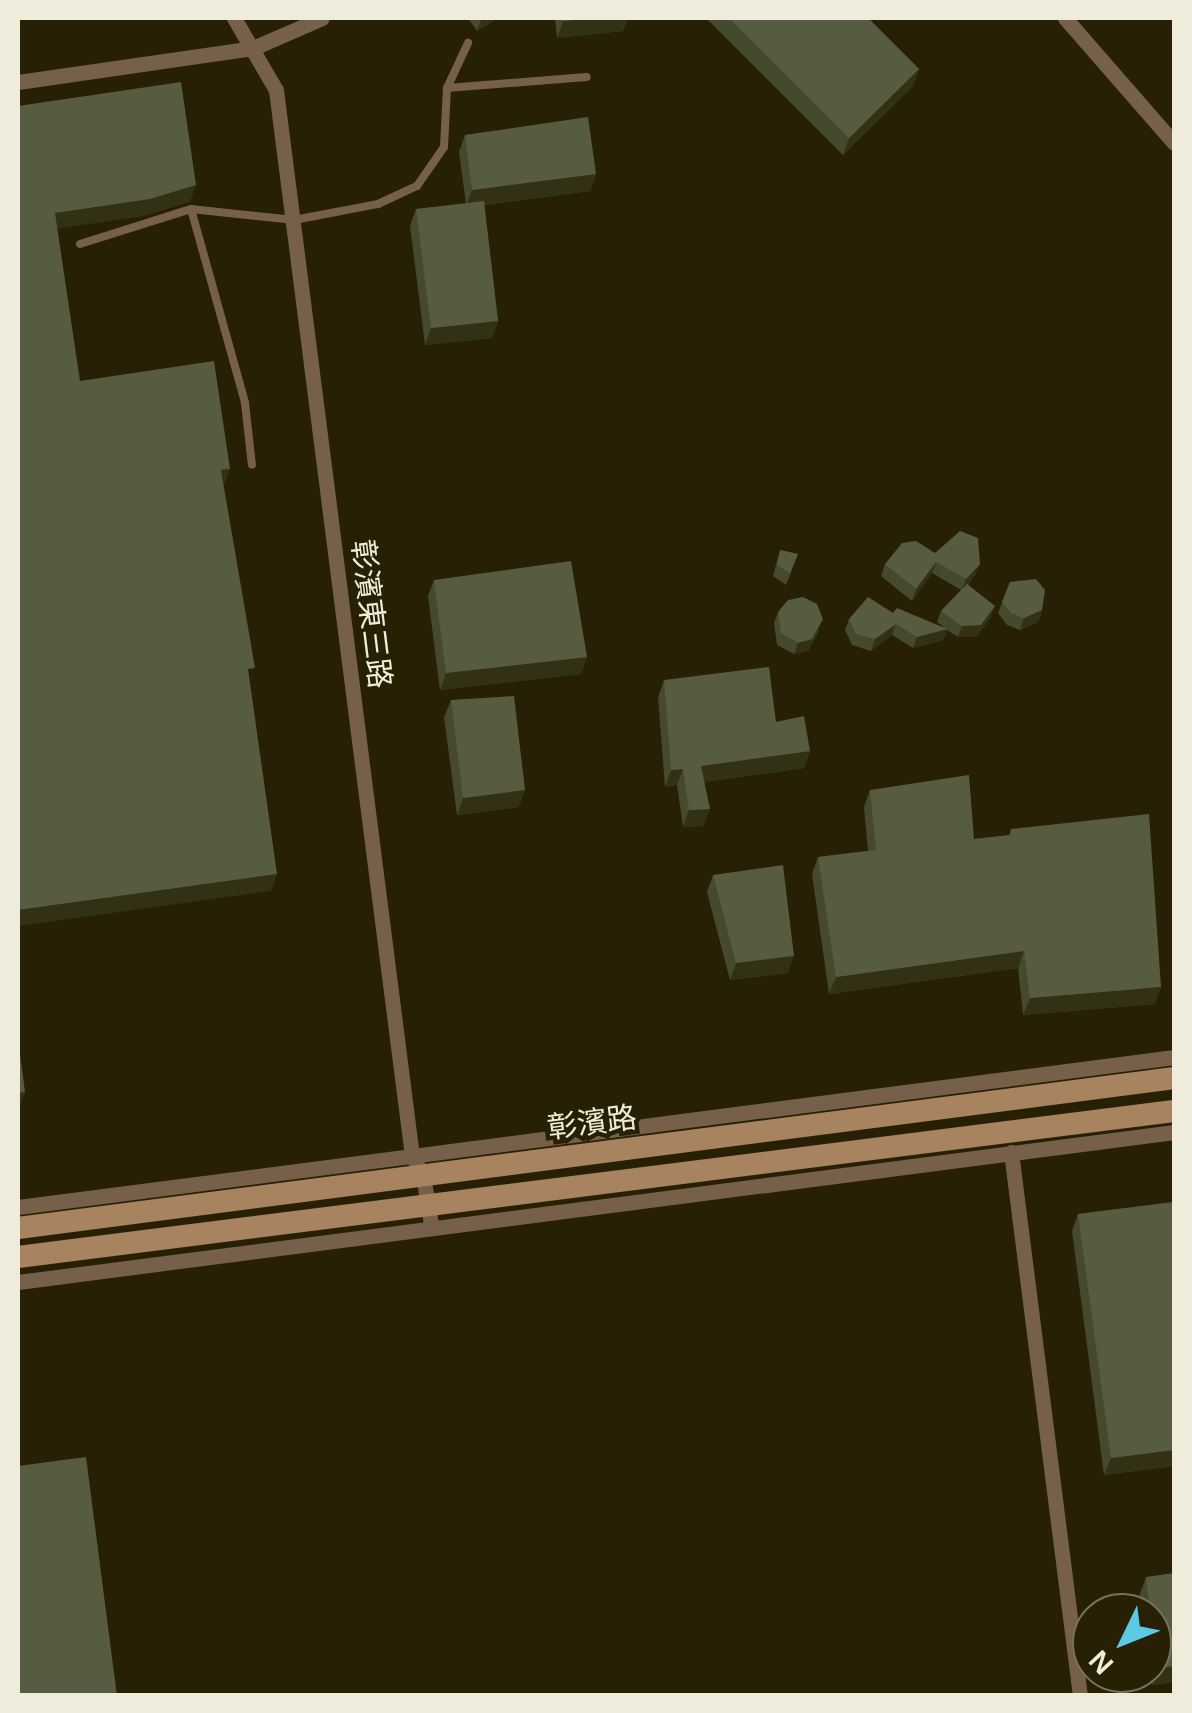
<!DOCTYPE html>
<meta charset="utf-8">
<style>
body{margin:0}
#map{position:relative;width:1192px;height:1713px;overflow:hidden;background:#282004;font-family:Helvetica,"Noto Sans TC",sans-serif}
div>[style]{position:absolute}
.lane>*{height:8px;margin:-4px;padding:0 4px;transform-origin:4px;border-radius:4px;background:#766049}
.street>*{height:15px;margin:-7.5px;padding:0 7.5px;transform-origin:7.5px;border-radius:7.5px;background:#766049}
.secondary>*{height:22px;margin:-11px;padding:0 11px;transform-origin:11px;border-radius:11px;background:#a7845f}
.wall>*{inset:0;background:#45492f}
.shaded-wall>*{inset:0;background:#323116}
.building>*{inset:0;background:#575b41}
span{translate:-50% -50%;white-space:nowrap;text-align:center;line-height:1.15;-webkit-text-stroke:9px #282004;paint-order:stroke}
.street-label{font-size:30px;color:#f0ecdb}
.frame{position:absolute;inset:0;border:20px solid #f0ecdb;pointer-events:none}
.north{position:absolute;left:1072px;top:1593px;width:100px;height:100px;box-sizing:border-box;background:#282004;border:2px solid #78725a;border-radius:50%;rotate:227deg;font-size:28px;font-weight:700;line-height:40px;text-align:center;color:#f0ecdb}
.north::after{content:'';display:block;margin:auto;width:35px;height:45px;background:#5bc8e6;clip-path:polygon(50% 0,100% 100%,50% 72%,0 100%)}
</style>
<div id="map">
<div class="lane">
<div style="left:447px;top:88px;width:140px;rotate:-4.5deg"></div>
<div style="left:191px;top:209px;width:201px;rotate:74.4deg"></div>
<div style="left:245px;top:403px;width:62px;rotate:83.6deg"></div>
<div style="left:80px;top:244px;width:116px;rotate:-17.5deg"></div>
<div style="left:191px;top:209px;width:104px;rotate:6.1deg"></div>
<div style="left:294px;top:220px;width:86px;rotate:-10.8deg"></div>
<div style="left:378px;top:204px;width:43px;rotate:-24.8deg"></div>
<div style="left:417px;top:186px;width:47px;rotate:-55.3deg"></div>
<div style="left:444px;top:147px;width:59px;rotate:-87.1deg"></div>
<div style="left:447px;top:88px;width:50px;rotate:-65deg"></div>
</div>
<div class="street">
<div style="left:234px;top:18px;width:83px;rotate:59.7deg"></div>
<div style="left:276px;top:90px;width:1075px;rotate:82.73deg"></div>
<div style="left:412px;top:1156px;width:22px;rotate:60deg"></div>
<div style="left:423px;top:1175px;width:50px;rotate:80.7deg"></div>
<div style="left:1065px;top:18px;width:166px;rotate:48.9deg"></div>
<div style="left:18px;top:82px;width:237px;rotate:-8.2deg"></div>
<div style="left:253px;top:48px;width:75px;rotate:-23.5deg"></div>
<div style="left:1011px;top:1152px;width:548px;rotate:82.77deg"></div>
<div style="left:18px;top:1207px;width:1166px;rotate:-7.39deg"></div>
<div style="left:18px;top:1282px;width:1166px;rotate:-7.39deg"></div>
</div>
<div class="secondary">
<div style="left:18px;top:1228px;width:1166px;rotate:-7.39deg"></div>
<div style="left:18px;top:1257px;width:1165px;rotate:-7.2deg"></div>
</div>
<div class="wall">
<div style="clip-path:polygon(468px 18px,498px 18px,477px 31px)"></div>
<div style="clip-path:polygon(555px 18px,628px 18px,623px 31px,557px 38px)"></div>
<div style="clip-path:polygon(706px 18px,868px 18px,919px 69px,913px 86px,843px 155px)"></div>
<div style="clip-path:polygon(465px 135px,596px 174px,590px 191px,484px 205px,498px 321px,492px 338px,425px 345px,410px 226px,416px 209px,466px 204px,459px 152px)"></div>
<div style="clip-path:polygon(780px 550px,798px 554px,786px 585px,773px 576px)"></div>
<div style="clip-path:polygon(935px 553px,980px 564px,975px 575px,968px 584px,991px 617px,976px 637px,958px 637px,947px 630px,943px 640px,913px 648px,892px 635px,871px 651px,852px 645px,845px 630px,849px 619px,893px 613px,944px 627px,937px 622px,941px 611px,961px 590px,932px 573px,912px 601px,881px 576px,885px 564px)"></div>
<div style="clip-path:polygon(434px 580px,587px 657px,581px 674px,440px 690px,428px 596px)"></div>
<div style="clip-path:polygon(1010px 582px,1042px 610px,1038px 622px,1020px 630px,1007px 625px,998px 613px)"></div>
<div style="clip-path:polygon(778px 612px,819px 630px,808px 651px,794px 654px,777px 645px,774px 623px)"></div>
<div style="clip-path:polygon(664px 680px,810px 751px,804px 768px,704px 782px,710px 809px,703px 826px,683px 827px,677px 785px,665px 787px,658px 697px)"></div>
<div style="clip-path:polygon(451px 700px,519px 807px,457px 815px,444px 717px)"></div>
<div style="clip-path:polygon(870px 790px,974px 839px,1009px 835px,1011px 829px,1155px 1004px,1023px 1015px,1018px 968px,829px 994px,812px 874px,818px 857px,868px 851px,864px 807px)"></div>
<div style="clip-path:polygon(713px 875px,788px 973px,730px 980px,707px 892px)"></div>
<div style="clip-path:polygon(1174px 1202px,1174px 1466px,1104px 1475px,1072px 1231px,1078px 1214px)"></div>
<div style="clip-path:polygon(1146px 1577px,1174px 1682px,1152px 1685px,1150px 1673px,1152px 1673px,1152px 1613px,1142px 1613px,1140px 1594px)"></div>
</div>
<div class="shaded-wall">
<div style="clip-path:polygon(482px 18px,498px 18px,477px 31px)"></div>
<div style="clip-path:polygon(597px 18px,628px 18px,623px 31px,557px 38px,563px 21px)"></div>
<div style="clip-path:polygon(919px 69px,913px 86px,843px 155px,849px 138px)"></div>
<div style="clip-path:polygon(596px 174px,590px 191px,466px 207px,472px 190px)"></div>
<div style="clip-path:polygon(196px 185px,190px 202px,144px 216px,49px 230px,55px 213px)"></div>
<div style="clip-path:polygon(498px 321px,492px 338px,425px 345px,431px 328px)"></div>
<div style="clip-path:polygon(230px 469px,224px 486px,221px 470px)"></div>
<div style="clip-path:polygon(936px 562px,932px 573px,912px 601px,916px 589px)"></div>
<div style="clip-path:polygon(980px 564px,975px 575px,962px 590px,966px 579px)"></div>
<div style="clip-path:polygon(995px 606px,991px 617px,976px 637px,958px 637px,962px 626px)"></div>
<div style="clip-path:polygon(1042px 610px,1038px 622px,1020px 630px,1024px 618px)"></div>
<div style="clip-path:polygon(823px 619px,808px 651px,794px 654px,798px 643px)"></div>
<div style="clip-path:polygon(896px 624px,892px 635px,871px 651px,875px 639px)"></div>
<div style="clip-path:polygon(947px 629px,943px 640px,913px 648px,917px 637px)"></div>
<div style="clip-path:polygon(587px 657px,581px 674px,440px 690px,446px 673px)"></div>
<div style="clip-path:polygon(810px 751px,804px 768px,695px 783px,701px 766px)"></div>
<div style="clip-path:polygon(683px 769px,677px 785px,665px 787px,671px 770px)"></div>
<div style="clip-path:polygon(525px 790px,519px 807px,457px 815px,463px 798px)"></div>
<div style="clip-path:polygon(710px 809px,703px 826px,683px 827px,689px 810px)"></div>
<div style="clip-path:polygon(277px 874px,271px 891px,18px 926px,18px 910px)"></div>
<div style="clip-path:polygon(1024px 951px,1018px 968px,829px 994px,836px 977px)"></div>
<div style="clip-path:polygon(794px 956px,788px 973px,730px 980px,736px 963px)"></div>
<div style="clip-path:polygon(1161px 987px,1155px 1004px,1023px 1015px,1030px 998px)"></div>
<div style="clip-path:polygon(25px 1092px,19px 1109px,18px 1109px,18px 1093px)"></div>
<div style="clip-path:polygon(1174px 1450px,1174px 1466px,1104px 1475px,1111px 1458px)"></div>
<div style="clip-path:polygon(1174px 1666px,1174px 1682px,1152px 1685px,1158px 1668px)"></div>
</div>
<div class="building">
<div style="clip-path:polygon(563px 18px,597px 18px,563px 21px)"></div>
<div style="clip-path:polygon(729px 18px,868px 18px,919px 69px,849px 138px)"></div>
<div style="clip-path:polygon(181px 82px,196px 185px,150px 199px,55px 213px,80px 381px,214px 361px,230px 469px,221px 470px,255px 668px,248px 669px,277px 874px,18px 910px,18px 106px)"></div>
<div style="clip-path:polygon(588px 117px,596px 174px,472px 190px,465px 135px)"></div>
<div style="clip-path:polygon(484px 201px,498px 321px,431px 328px,416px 209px)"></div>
<div style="clip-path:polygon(960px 531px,978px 538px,980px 564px,966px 579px,936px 562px,916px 589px,885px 564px,902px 543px,916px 541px,935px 553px)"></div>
<div style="clip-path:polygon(780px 550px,798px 554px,790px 573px,777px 565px)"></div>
<div style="clip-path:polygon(571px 561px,587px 657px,446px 673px,434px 580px)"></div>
<div style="clip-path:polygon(1036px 579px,1045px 590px,1042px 610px,1024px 618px,1011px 613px,1002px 602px,1010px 582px)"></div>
<div style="clip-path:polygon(967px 584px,995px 606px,981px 625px,962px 626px,941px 611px)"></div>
<div style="clip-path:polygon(803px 597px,817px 604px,823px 619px,812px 639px,798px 643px,781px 633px,778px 612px,788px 600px)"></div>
<div style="clip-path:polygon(868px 597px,893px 613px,897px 608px,947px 629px,917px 637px,896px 624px,875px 639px,856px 634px,849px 619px)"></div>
<div style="clip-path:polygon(769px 667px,776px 722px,804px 716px,810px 751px,701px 766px,710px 809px,689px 810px,683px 769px,671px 770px,664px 680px)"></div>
<div style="clip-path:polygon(514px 696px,525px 790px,463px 798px,451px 700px)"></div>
<div style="clip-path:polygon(969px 775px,974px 839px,1011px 835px,1011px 829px,1149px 814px,1161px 987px,1030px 998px,1024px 951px,836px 977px,818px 857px,876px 850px,870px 790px)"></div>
<div style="clip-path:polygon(783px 865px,794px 956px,736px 963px,713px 875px)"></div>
<div style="clip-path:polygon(18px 1039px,25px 1092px,18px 1093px)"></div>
<div style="clip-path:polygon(1174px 1202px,1174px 1450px,1111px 1458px,1078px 1214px)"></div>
<div style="clip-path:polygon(86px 1457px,117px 1696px,18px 1696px,18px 1466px)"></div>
<div style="clip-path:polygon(1174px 1573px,1174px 1666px,1158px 1668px,1152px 1613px,1150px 1613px,1146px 1577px)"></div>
</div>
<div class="street-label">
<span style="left:371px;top:614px;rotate:83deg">彰濱東三路</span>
<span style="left:592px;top:1123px;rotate:-7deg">彰濱路</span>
</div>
<div class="frame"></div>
<div class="north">N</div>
</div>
